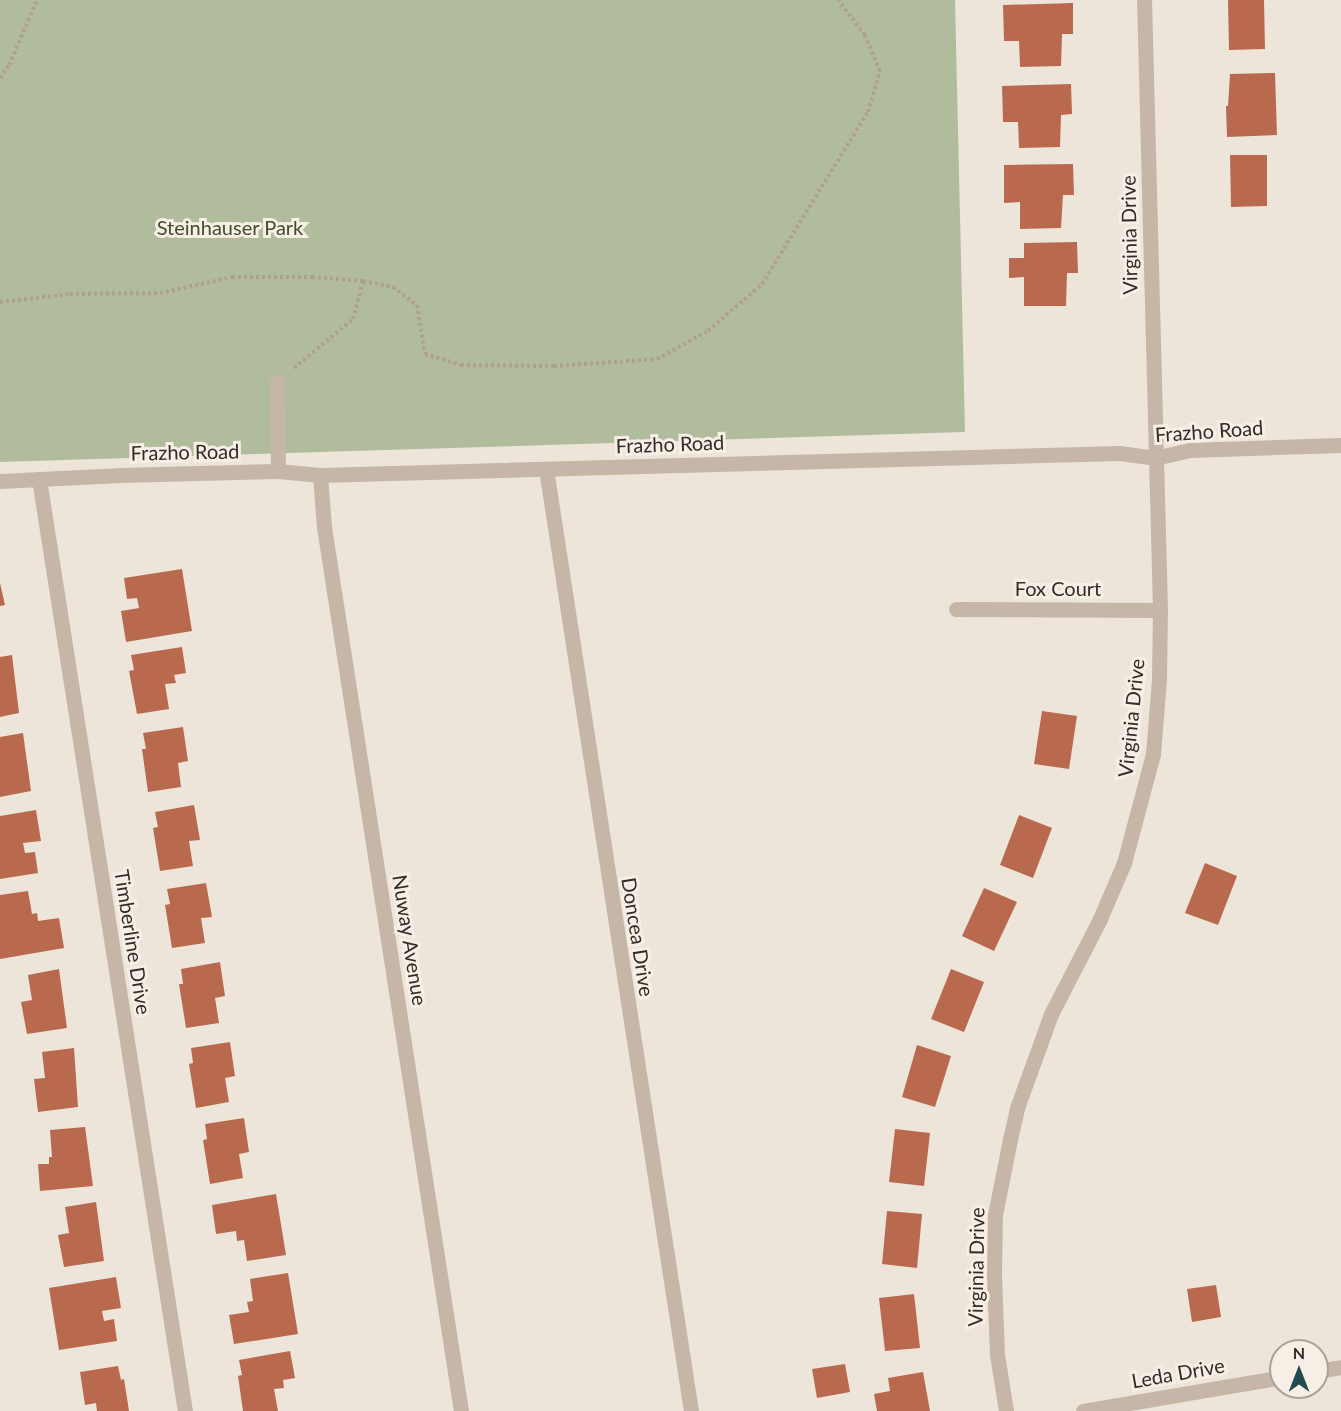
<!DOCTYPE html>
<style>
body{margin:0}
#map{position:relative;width:1341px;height:1411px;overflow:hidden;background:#eee5da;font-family:Lato,sans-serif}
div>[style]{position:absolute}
.green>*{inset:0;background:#b0bc9c}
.building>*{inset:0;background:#b96a4e}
.path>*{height:4px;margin-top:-2px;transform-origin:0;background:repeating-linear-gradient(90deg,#b1a092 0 3px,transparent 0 6px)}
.minor>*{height:15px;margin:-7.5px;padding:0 7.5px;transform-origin:7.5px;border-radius:7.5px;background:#c5b6a8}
span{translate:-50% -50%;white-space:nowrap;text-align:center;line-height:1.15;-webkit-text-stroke:6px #f7efe6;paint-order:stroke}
.park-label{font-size:20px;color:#424e2e}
.street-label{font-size:20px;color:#332b27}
.north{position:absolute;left:1269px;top:1339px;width:60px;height:60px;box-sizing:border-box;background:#f7efe6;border:2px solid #a9a19a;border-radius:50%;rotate:0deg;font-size:16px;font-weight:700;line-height:24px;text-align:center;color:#332b27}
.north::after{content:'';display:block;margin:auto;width:21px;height:27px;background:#214b50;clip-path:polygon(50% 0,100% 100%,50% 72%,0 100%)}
</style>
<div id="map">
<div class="green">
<div style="clip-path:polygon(0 0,955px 0,965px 432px,0 462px)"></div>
</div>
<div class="building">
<div style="clip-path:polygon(1228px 0,1264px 0,1265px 49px,1229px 50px)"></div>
<div style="clip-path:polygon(1073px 3px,1073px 34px,1062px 34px,1061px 66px,1020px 67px,1019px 41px,1004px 41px,1003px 5px)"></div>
<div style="clip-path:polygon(1275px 73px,1277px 135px,1227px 137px,1226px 106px,1228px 106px,1230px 74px)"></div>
<div style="clip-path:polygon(1071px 84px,1072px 114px,1061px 115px,1060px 147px,1019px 148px,1018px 122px,1003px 122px,1002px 86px)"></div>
<div style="clip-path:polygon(1230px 155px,1267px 155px,1267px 206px,1231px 207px)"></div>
<div style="clip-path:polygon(1073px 164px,1074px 195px,1063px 195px,1061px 228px,1020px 229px,1020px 202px,1004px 203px,1004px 165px)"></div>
<div style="clip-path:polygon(1077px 242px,1078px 273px,1067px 273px,1066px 306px,1024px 306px,1024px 277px,1009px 278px,1009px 258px,1024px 258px,1024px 243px)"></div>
<div style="clip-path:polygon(182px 569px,192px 631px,126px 642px,121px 611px,139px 608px,137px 598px,127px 599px,124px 578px)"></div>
<div style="clip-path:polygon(0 583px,5px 605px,0 606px)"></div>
<div style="clip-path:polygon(182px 647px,186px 673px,174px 675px,176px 683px,165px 684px,169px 709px,137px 714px,129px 671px,134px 670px,131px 655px)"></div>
<div style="clip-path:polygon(12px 655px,19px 713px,0 717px,0 657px)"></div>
<div style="clip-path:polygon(1042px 711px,1077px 716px,1069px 769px,1034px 764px)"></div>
<div style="clip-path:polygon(183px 727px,188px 761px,178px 763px,181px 787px,148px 792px,142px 749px,146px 749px,143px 733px)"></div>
<div style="clip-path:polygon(23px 733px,31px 791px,0 797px,0 737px)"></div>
<div style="clip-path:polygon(194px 805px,200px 840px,189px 841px,193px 866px,160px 871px,153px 828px,158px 827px,155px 812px)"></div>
<div style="clip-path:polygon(36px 810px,41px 841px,23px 843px,25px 853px,35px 852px,38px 873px,0 879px,0 816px)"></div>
<div style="clip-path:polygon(1019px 815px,1052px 828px,1033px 878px,1000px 865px)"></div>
<div style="clip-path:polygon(1205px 863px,1237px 876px,1218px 925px,1185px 913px)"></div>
<div style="clip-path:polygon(206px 883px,212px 917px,201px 918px,205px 943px,172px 948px,165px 905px,170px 904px,167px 889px)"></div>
<div style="clip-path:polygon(984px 888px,1017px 902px,994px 951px,962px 936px)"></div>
<div style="clip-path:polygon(28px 891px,32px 914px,37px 913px,38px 921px,59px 918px,64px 948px,0 959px,0 895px)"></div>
<div style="clip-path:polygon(220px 962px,225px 996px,215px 998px,219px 1023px,186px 1028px,179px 984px,183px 984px,181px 969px)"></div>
<div style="clip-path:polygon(59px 969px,67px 1028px,27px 1034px,21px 1002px,32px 1000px,28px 975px)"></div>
<div style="clip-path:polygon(951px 969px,984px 982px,964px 1032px,931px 1019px)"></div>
<div style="clip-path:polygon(230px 1042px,235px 1076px,225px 1078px,229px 1102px,196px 1108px,189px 1064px,193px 1063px,191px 1048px)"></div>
<div style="clip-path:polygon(917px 1045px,951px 1056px,935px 1107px,902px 1097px)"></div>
<div style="clip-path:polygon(74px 1048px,78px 1107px,38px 1112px,34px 1079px,45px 1078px,42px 1052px)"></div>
<div style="clip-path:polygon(244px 1118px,249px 1152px,239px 1154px,243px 1178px,210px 1184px,203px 1140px,207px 1139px,205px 1124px)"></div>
<div style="clip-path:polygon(85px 1127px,93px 1186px,40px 1191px,38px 1164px,49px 1164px,49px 1157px,52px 1157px,50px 1130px)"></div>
<div style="clip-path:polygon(895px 1129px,930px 1133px,924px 1186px,889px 1182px)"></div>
<div style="clip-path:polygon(276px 1194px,286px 1255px,247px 1261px,244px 1240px,237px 1241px,236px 1231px,216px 1234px,212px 1205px)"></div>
<div style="clip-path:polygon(96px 1202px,104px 1261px,64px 1267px,58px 1235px,69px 1233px,65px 1207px)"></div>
<div style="clip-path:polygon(887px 1211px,922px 1214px,917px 1268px,882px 1264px)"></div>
<div style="clip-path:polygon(288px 1273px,298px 1334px,234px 1344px,229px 1315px,249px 1312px,247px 1302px,253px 1301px,250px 1279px)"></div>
<div style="clip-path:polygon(116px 1277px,121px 1308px,102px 1311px,104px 1321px,114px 1319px,117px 1341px,59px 1350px,49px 1288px)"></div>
<div style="clip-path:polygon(1216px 1285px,1221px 1317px,1192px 1322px,1187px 1289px)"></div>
<div style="clip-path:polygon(914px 1294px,920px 1348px,885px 1351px,879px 1298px)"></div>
<div style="clip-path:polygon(290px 1351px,295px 1378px,283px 1380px,284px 1388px,274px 1389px,278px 1411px,243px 1411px,238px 1376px,242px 1375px,239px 1360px)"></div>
<div style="clip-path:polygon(845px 1364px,850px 1392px,817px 1398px,812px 1369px)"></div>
<div style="clip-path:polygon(118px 1366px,121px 1380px,124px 1379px,129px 1411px,97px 1411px,96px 1403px,85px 1405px,80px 1372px)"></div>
<div style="clip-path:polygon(923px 1372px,930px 1411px,877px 1411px,874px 1394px,890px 1391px,888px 1378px)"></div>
</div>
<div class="path">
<div style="left:0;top:78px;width:16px;rotate:-55deg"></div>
<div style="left:9px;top:65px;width:71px;rotate:-66.7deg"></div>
<div style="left:0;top:302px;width:70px;rotate:-6.5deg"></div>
<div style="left:70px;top:294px;width:90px;rotate:-0.6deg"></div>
<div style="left:160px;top:293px;width:74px;rotate:-12.5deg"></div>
<div style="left:232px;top:277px;width:80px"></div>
<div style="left:312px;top:277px;width:51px;rotate:4.5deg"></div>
<div style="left:363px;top:281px;width:31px;rotate:11deg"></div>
<div style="left:393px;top:287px;width:30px;rotate:37deg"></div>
<div style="left:417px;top:305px;width:50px;rotate:80.7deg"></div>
<div style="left:425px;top:354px;width:38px;rotate:17deg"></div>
<div style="left:461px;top:365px;width:93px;rotate:0.6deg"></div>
<div style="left:554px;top:366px;width:103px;rotate:-3.9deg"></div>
<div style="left:657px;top:359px;width:58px;rotate:-28.8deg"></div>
<div style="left:708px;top:331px;width:72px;rotate:-41deg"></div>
<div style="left:762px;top:284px;width:202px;rotate:-58.4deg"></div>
<div style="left:868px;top:112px;width:43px;rotate:-73.7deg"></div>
<div style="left:880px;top:71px;width:39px;rotate:-113deg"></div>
<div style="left:865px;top:35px;width:44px;rotate:-127.6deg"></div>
<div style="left:294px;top:368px;width:77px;rotate:-39.7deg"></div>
<div style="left:353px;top:319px;width:39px;rotate:-75deg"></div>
</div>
<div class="minor">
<div style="left:277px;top:382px;width:89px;rotate:89.4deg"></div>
<div style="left:546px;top:469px;width:953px;rotate:81.25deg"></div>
<div style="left:320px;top:475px;width:52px;rotate:85.6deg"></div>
<div style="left:324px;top:527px;width:895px;rotate:81.19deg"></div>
<div style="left:39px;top:479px;width:943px;rotate:81.1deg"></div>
<div style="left:0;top:481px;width:121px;rotate:-2.8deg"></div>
<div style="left:121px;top:475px;width:157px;rotate:-1.5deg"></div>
<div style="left:278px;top:471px;width:42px;rotate:5.4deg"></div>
<div style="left:320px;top:475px;width:800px;rotate:-1.58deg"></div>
<div style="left:1120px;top:453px;width:35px;rotate:8deg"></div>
<div style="left:1155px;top:458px;width:36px;rotate:-13deg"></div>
<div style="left:1190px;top:450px;width:151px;rotate:-1.9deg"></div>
<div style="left:956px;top:609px;width:204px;rotate:0.3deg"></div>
<div style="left:1317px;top:1371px;width:24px;rotate:-9deg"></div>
<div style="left:1006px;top:1411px;width:58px;rotate:-99deg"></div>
<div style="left:997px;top:1354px;width:78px;rotate:-92.2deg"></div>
<div style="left:994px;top:1276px;width:61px;rotate:-89.1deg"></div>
<div style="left:995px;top:1215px;width:77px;rotate:-78.8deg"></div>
<div style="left:1010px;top:1139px;width:32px;rotate:-77deg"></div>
<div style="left:1017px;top:1108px;width:100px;rotate:-70.1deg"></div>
<div style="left:1051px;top:1014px;width:105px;rotate:-62.7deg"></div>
<div style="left:1099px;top:921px;width:63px;rotate:-66.7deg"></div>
<div style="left:1124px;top:863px;width:113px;rotate:-75.1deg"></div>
<div style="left:1153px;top:754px;width:75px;rotate:-85.4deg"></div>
<div style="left:1159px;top:679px;width:69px;rotate:-89.2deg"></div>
<div style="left:1160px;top:610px;width:610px;rotate:-91.5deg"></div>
<div style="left:1083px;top:1411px;width:201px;rotate:-9.7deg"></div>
</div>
<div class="park-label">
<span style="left:230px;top:227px">Steinhauser Park</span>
</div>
<div class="street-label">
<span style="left:1129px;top:235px;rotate:-91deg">Virginia Drive</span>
<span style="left:1209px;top:431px;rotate:-4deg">Frazho Road</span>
<span style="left:670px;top:444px;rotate:-2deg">Frazho Road</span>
<span style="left:185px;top:452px;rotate:-1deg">Frazho Road</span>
<span style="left:1058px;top:588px">Fox Court</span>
<span style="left:1131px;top:718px;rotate:-84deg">Virginia Drive</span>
<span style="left:638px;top:937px;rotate:81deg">Doncea Drive</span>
<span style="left:410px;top:940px;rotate:81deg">Nuway Avenue</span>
<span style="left:133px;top:942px;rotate:81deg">Timberline Drive</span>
<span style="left:976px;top:1267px;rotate:-89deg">Virginia Drive</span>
<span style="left:1178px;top:1373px;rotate:-10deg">Leda Drive</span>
</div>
<div class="north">N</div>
</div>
